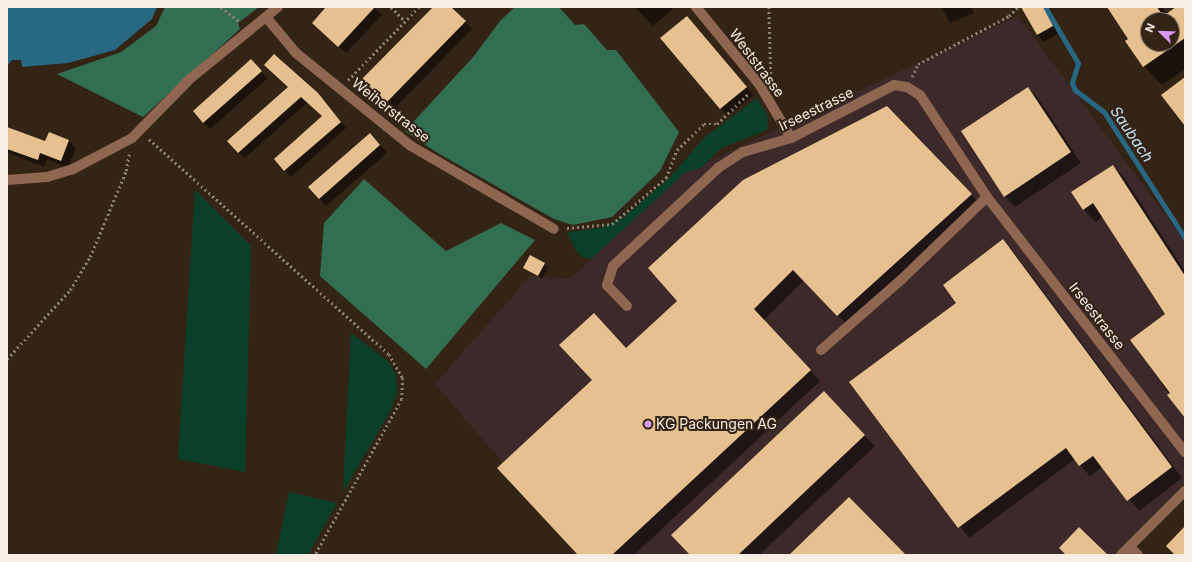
<!DOCTYPE html>
<style>
body{margin:0}
#map{position:relative;width:1192px;height:562px;overflow:hidden;background:#332415;font-family:Inter,sans-serif}
div>[style]{position:absolute}
.industrial>*{inset:0;background:#3d2929}
.green>*{inset:0;background:#0a402a}
.forest>*{inset:0;background:#326e52}
.water>*{inset:0;background:#286883}
.shadow>*{inset:0;background:#0007}
.stream>*{height:5px;margin:-2.5px;padding:0 2.5px;transform-origin:2.5px;border-radius:2.5px;background:#286883}
.building>*{inset:0;background:#e6c08f}
.path>*{height:2.5px;margin-top:-1.25px;transform-origin:0;background:repeating-linear-gradient(90deg,#8e8275 0 2px,transparent 0 5px)}
.minor>*{height:10px;margin:-5px;padding:0 5px;transform-origin:5px;border-radius:5px;background:#8f6751}
.dots>*{width:11px;height:11px;translate:-50% -50%;box-sizing:border-box;border:2px solid #332415;border-radius:50%}
span{translate:-50% -50%;white-space:nowrap;text-align:center;line-height:1.15;-webkit-text-stroke:4px #332415;paint-order:stroke}
.street-label{font-size:14px;color:#f7ede3}
.poi-label{font-size:14px;color:#f7ede3}
.left{translate:0 -50%;text-align:left}
.water-label{font-size:15px;color:#c3e5f6;font-style:italic}
.frame{position:absolute;inset:0;border:8px solid #f7ede3;pointer-events:none}
.north{position:absolute;left:1140px;top:12px;width:40px;height:40px;box-sizing:border-box;background:#332415;border:1px solid #817467;border-radius:50%;rotate:293deg;font-size:11px;font-weight:700;line-height:16px;text-align:center;color:#f7ede3}
.north::after{content:'';display:block;margin:auto;width:14px;height:18px;background:#d99af7;clip-path:polygon(50% 0,100% 100%,50% 72%,0 100%)}
</style>
<div id="map">
<div class="industrial">
<div style="clip-path:polygon(1018px 16px,1185px 242px,1185px 483px,1130px 546px,1137px 555px,582px 555px,435px 384px,530px 276px,570px 279px,686px 172px)"></div>
</div>
<div class="green">
<div style="clip-path:polygon(757px 98px,768px 117px,767px 130px,721px 148px,701px 168px,686px 172px,591px 259px,582px 257px,575px 249px,567px 232px,600px 228px,624px 217px,669px 178px,705px 137px)"></div>
<div style="clip-path:polygon(195px 190px,251px 246px,245px 472px,178px 459px)"></div>
<div style="clip-path:polygon(351px 333px,388px 361px,396px 374px,397px 392px,391px 410px,343px 492px)"></div>
<div style="clip-path:polygon(289px 492px,337px 503px,308px 555px,276px 555px)"></div>
</div>
<div class="forest">
<div style="clip-path:polygon(165px 7px,259px 7px,238px 23px,240px 29px,143px 117px,57px 74px,121px 52px,156px 26px)"></div>
<div style="clip-path:polygon(515px 7px,559px 7px,575px 25px,584px 24px,607px 50px,616px 50px,679px 132px,660px 171px,612px 217px,573px 225px,554px 219px,436px 152px,405px 131px,474px 56px,500px 21px)"></div>
<div style="clip-path:polygon(364px 179px,446px 251px,501px 223px,535px 240px,426px 369px,320px 276px,324px 223px)"></div>
</div>
<div class="water">
<div style="clip-path:polygon(7px 7px,157px 7px,152px 19px,115px 50px,68px 63px,22px 67px,21px 60px,12px 60px,7px 66px)"></div>
</div>
<div class="shadow">
<div style="clip-path:polygon(328px 7px,374px 7px,382px 15px,346px 53px,320px 30px)"></div>
<div style="clip-path:polygon(434px 7px,450px 7px,472px 29px,394px 109px,363px 79px)"></div>
<div style="clip-path:polygon(635px 7px,675px 7px,653px 26px)"></div>
<div style="clip-path:polygon(941px 7px,971px 7px,974px 13px,950px 23px)"></div>
<div style="clip-path:polygon(1029px 7px,1044px 7px,1059px 33px,1044px 42px,1037px 35px)"></div>
<div style="clip-path:polygon(evenodd,1108px 7px,1162px 7px,1167px 14px,1178px 7px,1185px 7px,1185px 69px,1162px 85px,1144px 66px,1130px 39px,1108px 7px,1148px 20px,1172px 20px,1172px 44px,1148px 44px,1148px 20px)"></div>
<div style="clip-path:polygon(687px 17px,753px 95px,728px 116px,661px 38px)"></div>
<div style="clip-path:polygon(258px 68px,268px 78px,210px 129px,203px 122px)"></div>
<div style="clip-path:polygon(289px 87px,324px 101px,346px 128px,291px 177px,275px 159px,324px 116px,308px 102px,245px 158px,239px 152px)"></div>
<div style="clip-path:polygon(1028px 88px,1038px 98px,1081px 163px,1015px 207px,1005px 196px)"></div>
<div style="clip-path:polygon(897px 118px,981px 205px,848px 326px,804px 280px,764px 320px,820px 381px,634px 555px,580px 555px,593px 380px)"></div>
<div style="clip-path:polygon(7px 128px,46px 142px,49px 134px,69px 141px,76px 148px,68px 168px,47px 159px,44px 167px,7px 152px)"></div>
<div style="clip-path:polygon(377px 141px,387px 153px,326px 206px,310px 187px)"></div>
<div style="clip-path:polygon(1113px 166px,1125px 179px,1185px 271px,1185px 416px,1131px 341px,1166px 314px,1103px 217px,1096px 222px,1083px 209px)"></div>
<div style="clip-path:polygon(1003px 241px,1013px 251px,1182px 478px,1139px 511px,1103px 467px,1090px 476px,1075px 459px,969px 538px,851px 382px,957px 303px)"></div>
<div style="clip-path:polygon(530px 256px,548px 267px,542px 279px,524px 268px)"></div>
<div style="clip-path:polygon(834px 403px,875px 446px,759px 555px,692px 555px)"></div>
</div>
<div class="stream">
<div style="left:1045px;top:7px;width:65px;rotate:59.5deg"></div>
<div style="left:1078px;top:63px;width:21px;rotate:107deg"></div>
<div style="left:1072px;top:83px;width:8px;rotate:67deg"></div>
<div style="left:1075px;top:90px;width:36px;rotate:37deg"></div>
<div style="left:1104px;top:112px;width:150px;rotate:57.3deg"></div>
</div>
<div class="building">
<div style="clip-path:polygon(326px 7px,375px 7px,338px 47px,312px 23px)"></div>
<div style="clip-path:polygon(433px 7px,451px 7px,466px 21px,386px 103px,362px 79px)"></div>
<div style="clip-path:polygon(1021px 7px,1043px 7px,1053px 26px,1037px 35px)"></div>
<div style="clip-path:polygon(evenodd,1107px 7px,1157px 7px,1163px 16px,1176px 7px,1185px 7px,1185px 38px,1143px 67px,1125px 41px,1128px 39px,1107px 7px,1148px 20px,1172px 20px,1172px 44px,1148px 44px,1148px 20px)"></div>
<div style="clip-path:polygon(687px 16px,747px 87px,720px 109px,660px 38px)"></div>
<div style="clip-path:polygon(274px 54px,318px 93px,341px 122px,284px 171px,274px 159px,322px 116px,301px 97px,238px 153px,227px 141px,288px 87px,264px 65px)"></div>
<div style="clip-path:polygon(251px 59px,262px 71px,203px 123px,193px 111px)"></div>
<div style="clip-path:polygon(1185px 77px,1185px 126px,1161px 95px)"></div>
<div style="clip-path:polygon(1028px 87px,1071px 152px,1004px 197px,961px 131px)"></div>
<div style="clip-path:polygon(887px 106px,972px 194px,837px 316px,793px 270px,754px 309px,811px 370px,612px 555px,578px 555px,497px 468px,592px 380px,559px 345px,594px 313px,626px 348px,677px 301px,648px 268px,743px 180px)"></div>
<div style="clip-path:polygon(7px 127px,45px 141px,49px 132px,69px 140px,61px 161px,40px 153px,38px 160px,7px 149px)"></div>
<div style="clip-path:polygon(370px 133px,380px 145px,319px 199px,308px 187px)"></div>
<div style="clip-path:polygon(1113px 165px,1185px 276px,1185px 418px,1167px 395px,1170px 393px,1130px 340px,1165px 314px,1093px 203px,1083px 210px,1071px 192px)"></div>
<div style="clip-path:polygon(1003px 239px,1172px 467px,1127px 501px,1093px 456px,1079px 466px,1066px 448px,958px 528px,849px 382px,956px 303px,943px 285px)"></div>
<div style="clip-path:polygon(530px 255px,545px 263px,538px 276px,523px 268px)"></div>
<div style="clip-path:polygon(824px 391px,865px 435px,738px 555px,690px 555px,671px 535px)"></div>
<div style="clip-path:polygon(849px 497px,906px 555px,789px 555px)"></div>
<div style="clip-path:polygon(1185px 526px,1185px 555px,1175px 555px,1166px 546px)"></div>
<div style="clip-path:polygon(1079px 527px,1108px 555px,1066px 555px,1059px 548px)"></div>
</div>
<div class="path">
<div style="left:221px;top:7px;width:24px;rotate:38deg"></div>
<div style="left:391px;top:7px;width:20px;rotate:45deg"></div>
<div style="left:769px;top:7px;width:69px;rotate:88.3deg"></div>
<div style="left:912px;top:77px;width:14px;rotate:-65deg"></div>
<div style="left:918px;top:64px;width:103px;rotate:-27.8deg"></div>
<div style="left:1009px;top:16px;width:13px;rotate:-45deg"></div>
<div style="left:348px;top:80px;width:102px;rotate:-45.8deg"></div>
<div style="left:149px;top:139px;width:322px;rotate:41.9deg"></div>
<div style="left:389px;top:354px;width:28px;rotate:60deg"></div>
<div style="left:403px;top:378px;width:21px;rotate:93deg"></div>
<div style="left:402px;top:399px;width:179px;rotate:119.1deg"></div>
<div style="left:567px;top:228px;width:45px;rotate:-5.1deg"></div>
<div style="left:612px;top:224px;width:71px;rotate:-40.4deg"></div>
<div style="left:666px;top:178px;width:30px;rotate:-69deg"></div>
<div style="left:677px;top:150px;width:37px;rotate:-44deg"></div>
<div style="left:704px;top:124px;width:13px"></div>
<div style="left:717px;top:124px;width:45px;rotate:-44.1deg"></div>
<div style="left:7px;top:359px;width:93px;rotate:-47.6deg"></div>
<div style="left:70px;top:290px;width:39px;rotate:-59deg"></div>
<div style="left:90px;top:257px;width:93px;rotate:-67.3deg"></div>
<div style="left:126px;top:171px;width:17px;rotate:-80deg"></div>
</div>
<div class="minor">
<div style="left:696px;top:7px;width:99px;rotate:50.7deg"></div>
<div style="left:759px;top:84px;width:63px;rotate:59.3deg"></div>
<div style="left:266px;top:17px;width:47px;rotate:50.2deg"></div>
<div style="left:296px;top:53px;width:148px;rotate:39deg"></div>
<div style="left:411px;top:146px;width:165px;rotate:30.1deg"></div>
<div style="left:7px;top:180px;width:40px;rotate:-4.3deg"></div>
<div style="left:47px;top:177px;width:27px;rotate:-17deg"></div>
<div style="left:73px;top:169px;width:67px;rotate:-27.7deg"></div>
<div style="left:132px;top:138px;width:84px;rotate:-45.5deg"></div>
<div style="left:191px;top:78px;width:112px;rotate:-39.2deg"></div>
<div style="left:627px;top:306px;width:29px;rotate:-134deg"></div>
<div style="left:607px;top:285px;width:20px;rotate:-72deg"></div>
<div style="left:613px;top:266px;width:144px;rotate:-43deg"></div>
<div style="left:718px;top:168px;width:30px;rotate:-33deg"></div>
<div style="left:743px;top:152px;width:50px;rotate:-16.3deg"></div>
<div style="left:791px;top:138px;width:116px;rotate:-27.2deg"></div>
<div style="left:894px;top:85px;width:13px;rotate:9deg"></div>
<div style="left:907px;top:87px;width:15px;rotate:32deg"></div>
<div style="left:920px;top:95px;width:122px;rotate:56.7deg"></div>
<div style="left:987px;top:197px;width:323px;rotate:52.2deg"></div>
<div style="left:821px;top:350px;width:108px;rotate:-41.2deg"></div>
<div style="left:902px;top:279px;width:118px;rotate:-44deg"></div>
<div style="left:1130px;top:547px;width:11px;rotate:45deg"></div>
<div style="left:1121px;top:555px;width:91px;rotate:-45deg"></div>
</div>
<div class="dots">
<div style="left:648px;top:424px;background:#d99af7"></div>
</div>
<div class="street-label">
<span style="left:757px;top:63px;rotate:53deg">Weststrasse</span>
<span style="left:816px;top:109px;rotate:-26deg">Irseestrasse</span>
<span style="left:391px;top:110px;rotate:38deg">Weiherstrasse</span>
<span style="left:1097px;top:316px;rotate:52deg">Irseestrasse</span>
</div>
<div class="poi-label">
<span class="left" style="left:656px;top:424px">KG Packungen AG</span>
</div>
<div class="water-label">
<span style="left:1132px;top:134px;rotate:56deg">Saubach</span>
</div>
<div class="frame"></div>
<div class="north">N</div>
</div>
